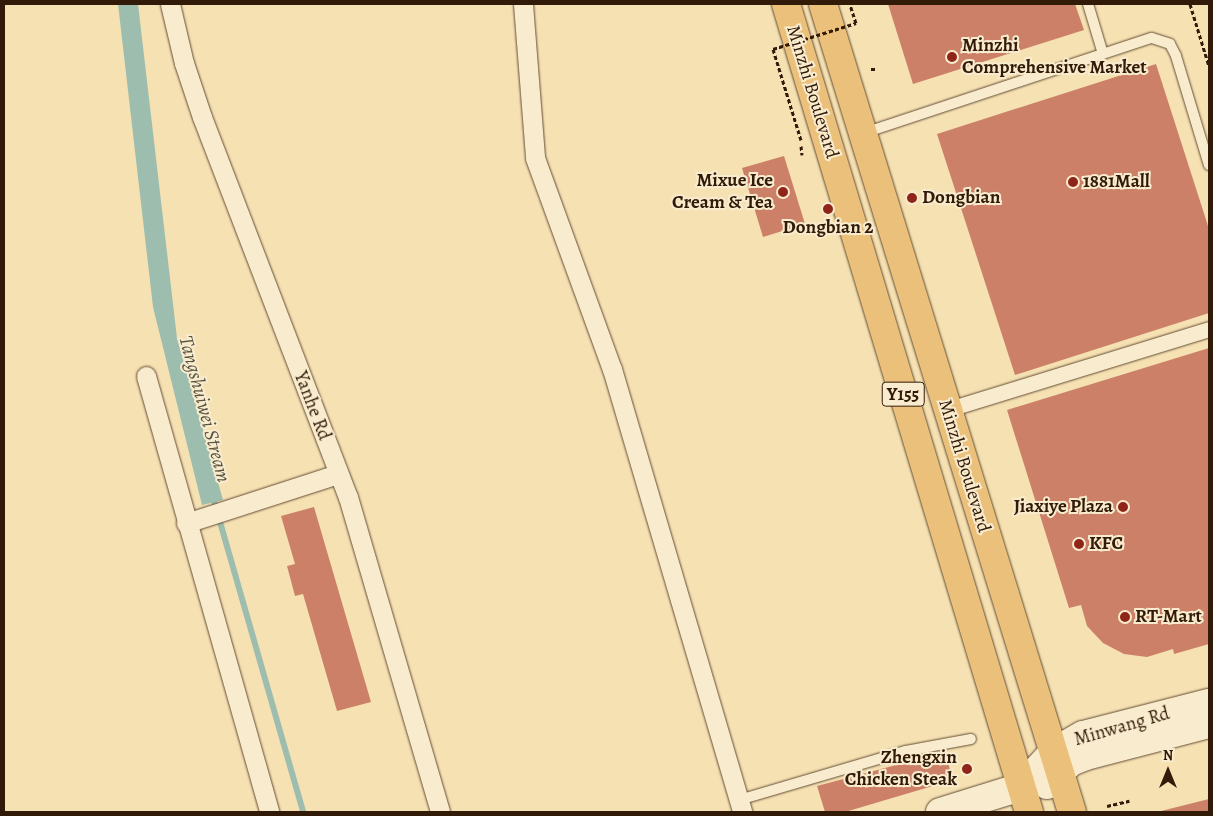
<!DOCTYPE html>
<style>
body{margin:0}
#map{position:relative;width:1213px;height:816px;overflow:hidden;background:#f6e1b3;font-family:Alegreya,serif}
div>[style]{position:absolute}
.water>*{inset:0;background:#9dbeae}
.stream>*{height:6px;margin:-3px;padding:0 3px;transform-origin:3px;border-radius:3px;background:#9dbeae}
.building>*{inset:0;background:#cc8068}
.path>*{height:3px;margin-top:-1.5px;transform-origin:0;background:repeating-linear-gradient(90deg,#321a08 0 4px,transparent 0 6.5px)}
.roads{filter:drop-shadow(0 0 1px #634c33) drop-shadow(0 0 1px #634c33)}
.service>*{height:10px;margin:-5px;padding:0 5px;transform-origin:5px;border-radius:5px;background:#f9ecce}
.pedestrian>*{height:15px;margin:-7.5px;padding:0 7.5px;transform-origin:7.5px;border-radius:7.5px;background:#f9ecce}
.minor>*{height:19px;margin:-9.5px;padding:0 9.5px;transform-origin:9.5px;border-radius:9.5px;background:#f9ecce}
.secondary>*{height:28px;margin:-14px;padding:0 14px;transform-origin:14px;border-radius:14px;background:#f9ecce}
.primary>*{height:28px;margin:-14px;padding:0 14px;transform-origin:14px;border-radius:14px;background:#ebc07a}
.path-bridge>*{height:3px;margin-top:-1.5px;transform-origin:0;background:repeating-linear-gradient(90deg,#321a08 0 4px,transparent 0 6.5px)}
.dots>*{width:14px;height:14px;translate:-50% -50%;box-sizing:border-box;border:2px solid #f9ecce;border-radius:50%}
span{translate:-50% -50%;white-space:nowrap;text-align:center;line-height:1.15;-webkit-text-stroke:4px #f9ecce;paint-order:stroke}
.shield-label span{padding:1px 4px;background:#f9ecce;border:1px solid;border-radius:4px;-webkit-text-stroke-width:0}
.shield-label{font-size:18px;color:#321a08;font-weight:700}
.poi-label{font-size:19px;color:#321a08;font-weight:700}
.left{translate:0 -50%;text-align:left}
.right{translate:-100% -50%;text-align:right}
.street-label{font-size:19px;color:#321a08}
.water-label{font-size:20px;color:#575342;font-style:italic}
.frame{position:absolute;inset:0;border:5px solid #321a08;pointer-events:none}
.north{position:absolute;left:1143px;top:746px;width:50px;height:50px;-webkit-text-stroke:4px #f9ecce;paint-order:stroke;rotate:0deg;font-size:14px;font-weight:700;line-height:20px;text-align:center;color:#321a08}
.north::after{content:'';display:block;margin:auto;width:18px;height:22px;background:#321a08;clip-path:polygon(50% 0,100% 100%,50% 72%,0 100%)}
</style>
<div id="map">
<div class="water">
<div style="clip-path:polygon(118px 4px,138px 4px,177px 338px,223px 500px,202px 505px,153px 307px)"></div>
</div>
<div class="stream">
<div style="left:212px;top:494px;width:331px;rotate:74deg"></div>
</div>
<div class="building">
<div style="clip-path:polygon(888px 4px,1075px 4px,1084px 30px,913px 84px)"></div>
<div style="clip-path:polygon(1156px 64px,1209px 229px,1209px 313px,1015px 375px,937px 134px)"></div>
<div style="clip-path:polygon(784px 156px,805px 224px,763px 237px,742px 168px)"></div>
<div style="clip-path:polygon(1209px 348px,1209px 644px,1174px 654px,1173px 649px,1147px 657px,1124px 654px,1103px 643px,1087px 626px,1081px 605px,1069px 608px,1007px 410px)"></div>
<div style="clip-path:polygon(314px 507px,371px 702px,337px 711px,303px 594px,295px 596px,287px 566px,295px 564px,281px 516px)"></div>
<div style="clip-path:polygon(945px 752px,953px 780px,845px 812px,825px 812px,817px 786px)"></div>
<div style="clip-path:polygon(1209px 799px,1209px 812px,1157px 812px)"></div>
</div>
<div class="path">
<div style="left:1190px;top:4px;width:65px;rotate:73deg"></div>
<div style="left:871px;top:69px;width:7px"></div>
<div style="left:801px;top:146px;width:9px;rotate:84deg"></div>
<div style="left:1107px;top:806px;width:23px;rotate:-13deg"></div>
</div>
<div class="roads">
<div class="service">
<div style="left:1088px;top:4px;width:52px;rotate:73.3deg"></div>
<div style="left:864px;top:133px;width:303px;rotate:-18.3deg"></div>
<div style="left:1152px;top:38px;width:19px;rotate:18deg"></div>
<div style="left:1170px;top:44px;width:13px;rotate:63deg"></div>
<div style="left:1176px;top:56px;width:114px;rotate:73.2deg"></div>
<div style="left:739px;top:800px;width:174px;rotate:-16.4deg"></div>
<div style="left:906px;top:751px;width:66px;rotate:-10.5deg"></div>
</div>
<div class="pedestrian">
<div style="left:946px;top:410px;width:275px;rotate:-17.1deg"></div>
</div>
<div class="minor">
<div style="left:170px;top:4px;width:61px;rotate:76.7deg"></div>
<div style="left:184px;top:63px;width:57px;rotate:71.6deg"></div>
<div style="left:202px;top:117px;width:407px;rotate:69deg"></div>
<div style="left:348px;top:497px;width:328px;rotate:73.7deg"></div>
<div style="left:523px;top:4px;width:154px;rotate:85.5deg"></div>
<div style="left:535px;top:158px;width:225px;rotate:70deg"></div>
<div style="left:612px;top:369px;width:462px;rotate:73.6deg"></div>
<div style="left:146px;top:376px;width:453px;rotate:74.2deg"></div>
<div style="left:186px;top:523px;width:160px;rotate:-17.9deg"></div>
</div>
<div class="secondary">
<div style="left:1047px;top:785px;width:33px;rotate:-44deg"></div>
<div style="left:1071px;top:762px;width:16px;rotate:-22deg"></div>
<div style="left:1086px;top:756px;width:127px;rotate:-14.6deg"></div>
<div style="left:940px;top:812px;width:74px;rotate:-17.2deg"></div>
<div style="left:1011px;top:790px;width:23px;rotate:-34deg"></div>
<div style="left:1030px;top:777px;width:34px;rotate:-47deg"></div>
<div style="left:1053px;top:752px;width:34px;rotate:-30deg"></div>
<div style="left:1083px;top:735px;width:130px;rotate:-14.3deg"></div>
</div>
<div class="primary">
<div style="left:786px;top:4px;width:844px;rotate:73.26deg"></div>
<div style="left:823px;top:4px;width:845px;rotate:72.87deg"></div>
</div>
</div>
<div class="path-bridge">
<div style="left:801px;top:140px;width:95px;rotate:-107.1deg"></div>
<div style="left:773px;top:49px;width:87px;rotate:-17.4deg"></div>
<div style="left:856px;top:23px;width:20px;rotate:-108deg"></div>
</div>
<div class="dots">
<div style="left:952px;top:57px;background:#8f2418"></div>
<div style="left:1073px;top:182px;background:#8f2418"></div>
<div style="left:783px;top:192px;background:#8f2418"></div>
<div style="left:912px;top:198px;background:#8f2418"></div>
<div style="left:828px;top:209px;background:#8f2418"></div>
<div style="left:1123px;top:507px;background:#8f2418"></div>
<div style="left:1079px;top:544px;background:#8f2418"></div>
<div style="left:1125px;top:617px;background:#8f2418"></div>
<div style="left:967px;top:769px;background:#8f2418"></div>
</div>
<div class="shield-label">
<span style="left:903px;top:394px">Y155</span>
</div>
<div class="poi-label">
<span class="left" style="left:962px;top:57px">Minzhi<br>Comprehensive Market</span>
<span class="right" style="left:773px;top:192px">Mixue Ice<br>Cream &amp; Tea</span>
<span class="left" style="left:1083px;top:182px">1881Mall</span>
<span class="left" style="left:922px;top:198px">Dongbian</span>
<span style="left:828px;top:228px">Dongbian 2</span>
<span class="right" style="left:1113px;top:507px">Jiaxiye Plaza</span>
<span class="left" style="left:1089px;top:544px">KFC</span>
<span class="left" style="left:1135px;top:617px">RT-Mart</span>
<span class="right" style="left:957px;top:769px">Zhengxin<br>Chicken Steak</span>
</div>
<div class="street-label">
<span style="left:812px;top:92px;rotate:73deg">Minzhi Boulevard</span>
<span style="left:312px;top:406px;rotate:69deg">Yanhe Rd</span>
<span style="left:964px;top:466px;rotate:73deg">Minzhi Boulevard</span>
<span style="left:1122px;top:727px;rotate:-16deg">Minwang Rd</span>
</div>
<div class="water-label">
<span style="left:205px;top:409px;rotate:75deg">Tangshuiwei Stream</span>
</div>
<div class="frame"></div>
<div class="north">N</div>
</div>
